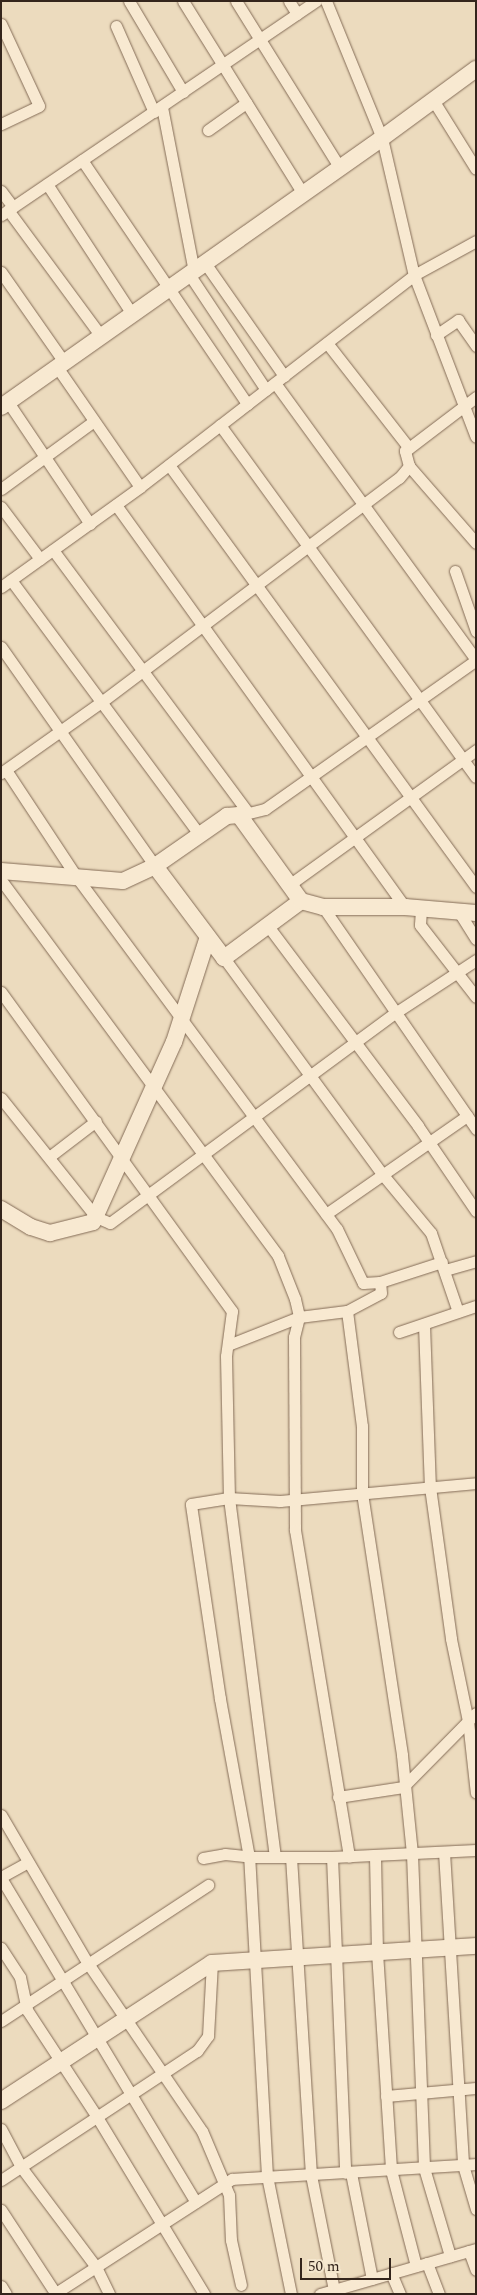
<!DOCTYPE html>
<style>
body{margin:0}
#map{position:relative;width:477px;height:2295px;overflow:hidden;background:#ecdbbe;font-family:Spectral,serif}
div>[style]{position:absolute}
.roads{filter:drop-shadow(0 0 1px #846c57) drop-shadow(0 0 1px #846c57)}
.street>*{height:11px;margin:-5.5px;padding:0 5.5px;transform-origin:5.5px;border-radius:5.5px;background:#f8e9d1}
.secondary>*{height:16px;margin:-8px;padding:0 8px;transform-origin:8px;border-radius:8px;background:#f8e9d1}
span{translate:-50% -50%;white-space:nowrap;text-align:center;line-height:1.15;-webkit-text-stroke:4px #f4e6cd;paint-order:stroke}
.frame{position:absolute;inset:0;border:2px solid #34251c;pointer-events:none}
.scale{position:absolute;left:300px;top:2258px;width:91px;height:22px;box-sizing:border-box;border:2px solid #34251c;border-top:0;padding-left:6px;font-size:15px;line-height:18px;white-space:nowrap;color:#34251c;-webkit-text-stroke:4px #f4e6cd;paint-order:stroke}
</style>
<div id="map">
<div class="roads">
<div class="street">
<div style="left:129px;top:1px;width:106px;rotate:59.3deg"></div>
<div style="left:183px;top:1px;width:227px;rotate:58.1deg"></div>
<div style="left:236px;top:1px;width:197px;rotate:58.1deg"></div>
<div style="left:289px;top:1px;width:15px;rotate:58deg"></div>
<div style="left:326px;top:1px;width:148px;rotate:67.8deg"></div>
<div style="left:382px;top:138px;width:141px;rotate:76.9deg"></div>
<div style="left:414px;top:275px;width:173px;rotate:69.1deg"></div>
<div style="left:1px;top:24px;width:90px;rotate:65.1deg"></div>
<div style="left:39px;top:106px;width:42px;rotate:154.7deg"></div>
<div style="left:116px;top:26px;width:94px;rotate:66.2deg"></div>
<div style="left:433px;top:100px;width:81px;rotate:58.1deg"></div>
<div style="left:162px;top:107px;width:167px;rotate:79deg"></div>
<div style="left:208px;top:130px;width:47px;rotate:-35.4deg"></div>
<div style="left:82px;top:160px;width:295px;rotate:55.9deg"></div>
<div style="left:47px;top:184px;width:155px;rotate:56.8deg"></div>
<div style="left:1px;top:191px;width:20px;rotate:53deg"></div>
<div style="left:8px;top:210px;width:157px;rotate:53.6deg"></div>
<div style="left:1px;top:215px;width:381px;rotate:-34.2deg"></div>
<div style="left:205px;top:263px;width:138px;rotate:55deg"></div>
<div style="left:1px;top:272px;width:110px;rotate:55deg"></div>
<div style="left:189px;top:274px;width:139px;rotate:56.4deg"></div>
<div style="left:436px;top:335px;width:27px;rotate:-34deg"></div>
<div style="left:458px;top:320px;width:32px;rotate:55deg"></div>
<div style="left:327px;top:343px;width:133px;rotate:52deg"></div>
<div style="left:57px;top:367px;width:146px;rotate:55.3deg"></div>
<div style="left:275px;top:383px;width:342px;rotate:54deg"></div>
<div style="left:8px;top:402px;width:147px;rotate:56.1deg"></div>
<div style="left:220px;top:425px;width:435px;rotate:54deg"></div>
<div style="left:169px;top:465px;width:522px;rotate:53.96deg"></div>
<div style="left:409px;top:466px;width:102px;rotate:49deg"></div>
<div style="left:1px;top:489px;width:115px;rotate:-36.2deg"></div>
<div style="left:116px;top:505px;width:495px;rotate:54.3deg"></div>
<div style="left:1px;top:507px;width:65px;rotate:53.1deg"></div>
<div style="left:53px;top:550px;width:327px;rotate:53.4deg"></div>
<div style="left:455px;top:571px;width:64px;rotate:70.7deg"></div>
<div style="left:11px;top:580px;width:316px;rotate:53.5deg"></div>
<div style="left:1px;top:587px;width:171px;rotate:-35.7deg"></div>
<div style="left:140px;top:487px;width:346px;rotate:-37.7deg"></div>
<div style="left:414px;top:275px;width:71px;rotate:-28.7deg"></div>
<div style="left:1px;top:647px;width:268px;rotate:54.9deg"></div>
<div style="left:6px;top:770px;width:131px;rotate:56.6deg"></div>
<div style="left:78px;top:879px;width:435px;rotate:53.5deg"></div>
<div style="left:337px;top:1229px;width:60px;rotate:64.3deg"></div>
<div style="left:363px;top:1283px;width:17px;rotate:-3deg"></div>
<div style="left:1px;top:773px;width:121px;rotate:-35.3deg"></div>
<div style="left:100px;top:703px;width:374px;rotate:-37deg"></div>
<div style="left:399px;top:478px;width:16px;rotate:-50deg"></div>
<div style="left:409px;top:466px;width:16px;rotate:-105deg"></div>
<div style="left:405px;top:451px;width:89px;rotate:-37.3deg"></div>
<div style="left:241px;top:815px;width:25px;rotate:-14deg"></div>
<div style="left:265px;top:809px;width:258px;rotate:-35.2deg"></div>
<div style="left:1px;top:880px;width:467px;rotate:53.6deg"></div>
<div style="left:278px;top:1256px;width:46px;rotate:68.4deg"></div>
<div style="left:295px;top:1299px;width:18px;rotate:77deg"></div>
<div style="left:299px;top:1317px;width:21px;rotate:104deg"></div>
<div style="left:294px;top:1337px;width:193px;rotate:89.7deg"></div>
<div style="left:295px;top:1530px;width:331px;rotate:80.6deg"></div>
<div style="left:289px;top:885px;width:231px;rotate:-35.8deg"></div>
<div style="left:323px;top:907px;width:270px;rotate:55.4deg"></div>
<div style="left:421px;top:910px;width:15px;rotate:94deg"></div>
<div style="left:420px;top:925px;width:91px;rotate:52.1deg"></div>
<div style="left:459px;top:912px;width:32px;rotate:58deg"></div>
<div style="left:268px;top:926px;width:250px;rotate:53.1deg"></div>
<div style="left:418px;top:1126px;width:103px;rotate:55.7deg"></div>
<div style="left:224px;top:958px;width:269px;rotate:53.8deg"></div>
<div style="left:383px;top:1175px;width:75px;rotate:50.4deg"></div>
<div style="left:431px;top:1233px;width:83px;rotate:71.1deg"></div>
<div style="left:1px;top:992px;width:394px;rotate:54.1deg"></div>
<div style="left:232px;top:1311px;width:45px;rotate:97.6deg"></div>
<div style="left:226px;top:1356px;width:142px;rotate:88.8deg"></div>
<div style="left:229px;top:1498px;width:362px;rotate:82.7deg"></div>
<div style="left:1px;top:1098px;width:152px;rotate:51.4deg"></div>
<div style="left:96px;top:1217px;width:15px;rotate:23deg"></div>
<div style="left:110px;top:1223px;width:354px;rotate:-36.4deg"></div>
<div style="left:395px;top:1013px;width:97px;rotate:-33.2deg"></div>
<div style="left:49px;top:1157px;width:59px;rotate:-37.5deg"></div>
<div style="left:326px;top:1214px;width:172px;rotate:-34.8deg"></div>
<div style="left:445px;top:1270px;width:32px;rotate:-16deg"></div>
<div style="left:347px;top:1311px;width:116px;rotate:82.6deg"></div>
<div style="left:362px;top:1426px;width:67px;rotate:90deg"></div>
<div style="left:362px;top:1493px;width:265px;rotate:81.3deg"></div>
<div style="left:402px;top:1755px;width:100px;rotate:84.2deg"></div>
<div style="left:412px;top:1854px;width:314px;rotate:87.8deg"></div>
<div style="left:424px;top:2168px;width:92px;rotate:73.5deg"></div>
<div style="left:424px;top:1325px;width:162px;rotate:87.9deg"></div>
<div style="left:430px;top:1487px;width:153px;rotate:82.1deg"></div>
<div style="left:451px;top:1639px;width:84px;rotate:78.3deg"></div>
<div style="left:468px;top:1721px;width:72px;rotate:83.7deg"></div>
<div style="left:399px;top:1332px;width:81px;rotate:-18.7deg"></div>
<div style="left:228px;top:1345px;width:76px;rotate:-21.5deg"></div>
<div style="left:299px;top:1317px;width:48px;rotate:-7.1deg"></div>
<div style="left:347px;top:1311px;width:38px;rotate:-28deg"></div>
<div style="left:381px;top:1293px;width:11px;rotate:-95deg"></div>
<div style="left:380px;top:1282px;width:65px;rotate:-17.9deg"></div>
<div style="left:338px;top:1797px;width:66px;rotate:-8.7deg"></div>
<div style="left:403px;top:1787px;width:104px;rotate:-45.4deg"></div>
<div style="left:1px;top:1815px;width:170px;rotate:59.7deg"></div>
<div style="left:87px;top:1962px;width:204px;rotate:55.8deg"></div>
<div style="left:202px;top:2131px;width:69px;rotate:67.1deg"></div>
<div style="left:229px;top:2195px;width:45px;rotate:87.5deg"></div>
<div style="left:231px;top:2240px;width:46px;rotate:77.5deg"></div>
<div style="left:444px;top:1852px;width:314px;rotate:86.5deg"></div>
<div style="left:463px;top:2165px;width:46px;rotate:73.5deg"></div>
<div style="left:375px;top:1856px;width:96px;rotate:88.8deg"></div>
<div style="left:377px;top:1952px;width:218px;rotate:86.3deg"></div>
<div style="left:391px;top:2170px;width:99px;rotate:75.4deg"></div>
<div style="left:291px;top:1857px;width:319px;rotate:86.4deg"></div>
<div style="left:311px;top:2175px;width:117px;rotate:78.7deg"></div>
<div style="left:332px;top:1857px;width:316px;rotate:87.6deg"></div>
<div style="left:203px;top:1858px;width:22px;rotate:-10deg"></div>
<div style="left:225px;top:1854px;width:29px;rotate:6deg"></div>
<div style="left:254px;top:1857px;width:78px"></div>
<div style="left:332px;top:1857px;width:144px;rotate:-2.8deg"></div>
<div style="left:1px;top:1877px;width:29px;rotate:-29deg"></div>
<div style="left:1px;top:1878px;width:378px;rotate:59deg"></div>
<div style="left:1px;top:1948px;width:35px;rotate:57deg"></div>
<div style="left:20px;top:1977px;width:34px;rotate:78deg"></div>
<div style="left:27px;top:2010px;width:128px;rotate:56.8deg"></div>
<div style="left:97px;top:2117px;width:207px;rotate:58.8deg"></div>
<div style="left:1px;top:2021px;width:248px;rotate:-33.3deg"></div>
<div style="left:386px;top:2096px;width:90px;rotate:-5.1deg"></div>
<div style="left:1px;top:2129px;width:43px;rotate:62.2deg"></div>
<div style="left:21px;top:2167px;width:125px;rotate:53.1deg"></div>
<div style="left:96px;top:2267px;width:30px;rotate:64deg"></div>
<div style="left:351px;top:2173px;width:108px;rotate:78.8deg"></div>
<div style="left:1px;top:2180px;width:235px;rotate:-33.4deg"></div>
<div style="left:197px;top:2051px;width:19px;rotate:-54deg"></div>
<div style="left:208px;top:2036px;width:73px;rotate:-86.9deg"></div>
<div style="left:1px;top:2210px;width:100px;rotate:56.8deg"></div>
<div style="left:469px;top:2251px;width:20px;rotate:70deg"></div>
<div style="left:427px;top:2263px;width:33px;rotate:69deg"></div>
<div style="left:391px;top:2273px;width:23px;rotate:67deg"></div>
<div style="left:1px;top:2286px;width:9px;rotate:58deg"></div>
<div style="left:54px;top:2294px;width:212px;rotate:-32.9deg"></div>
<div style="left:232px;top:2179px;width:244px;rotate:-3.5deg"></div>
<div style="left:291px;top:2294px;width:120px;rotate:-101.5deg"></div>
<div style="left:267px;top:2176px;width:320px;rotate:-93.2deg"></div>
<div style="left:249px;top:1857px;width:161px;rotate:-100.4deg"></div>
<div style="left:220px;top:1699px;width:197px;rotate:-98.5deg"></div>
<div style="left:191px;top:1504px;width:38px;rotate:-9deg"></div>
<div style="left:229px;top:1498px;width:51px;rotate:3.4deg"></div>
<div style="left:280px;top:1501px;width:197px;rotate:-5.2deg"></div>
<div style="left:320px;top:2294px;width:162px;rotate:-16.1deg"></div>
</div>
<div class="secondary">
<div style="left:1px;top:407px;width:466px;rotate:-35.2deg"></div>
<div style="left:382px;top:138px;width:117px;rotate:-36.3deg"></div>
<div style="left:1px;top:871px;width:122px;rotate:4.7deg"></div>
<div style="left:123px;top:881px;width:35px;rotate:-25deg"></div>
<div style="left:301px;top:901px;width:96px;rotate:143.5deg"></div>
<div style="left:224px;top:958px;width:115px;rotate:-126.9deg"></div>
<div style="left:155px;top:866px;width:88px;rotate:-34.8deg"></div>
<div style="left:227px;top:816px;width:12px;rotate:-5deg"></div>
<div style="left:239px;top:815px;width:106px;rotate:54.2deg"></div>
<div style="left:301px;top:901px;width:23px;rotate:15deg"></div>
<div style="left:323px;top:907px;width:82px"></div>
<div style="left:405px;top:907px;width:71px;rotate:4.8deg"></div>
<div style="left:1px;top:1209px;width:35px;rotate:31deg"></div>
<div style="left:31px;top:1227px;width:20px;rotate:18deg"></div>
<div style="left:50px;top:1233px;width:44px;rotate:-14.3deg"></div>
<div style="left:93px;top:1222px;width:197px;rotate:-65.8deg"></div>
<div style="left:174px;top:1042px;width:110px;rotate:-72.1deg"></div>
<div style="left:1px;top:2101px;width:252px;rotate:-33.2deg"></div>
<div style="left:212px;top:1963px;width:265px;rotate:-3.7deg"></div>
</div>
</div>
<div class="frame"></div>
<div class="scale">50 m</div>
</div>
